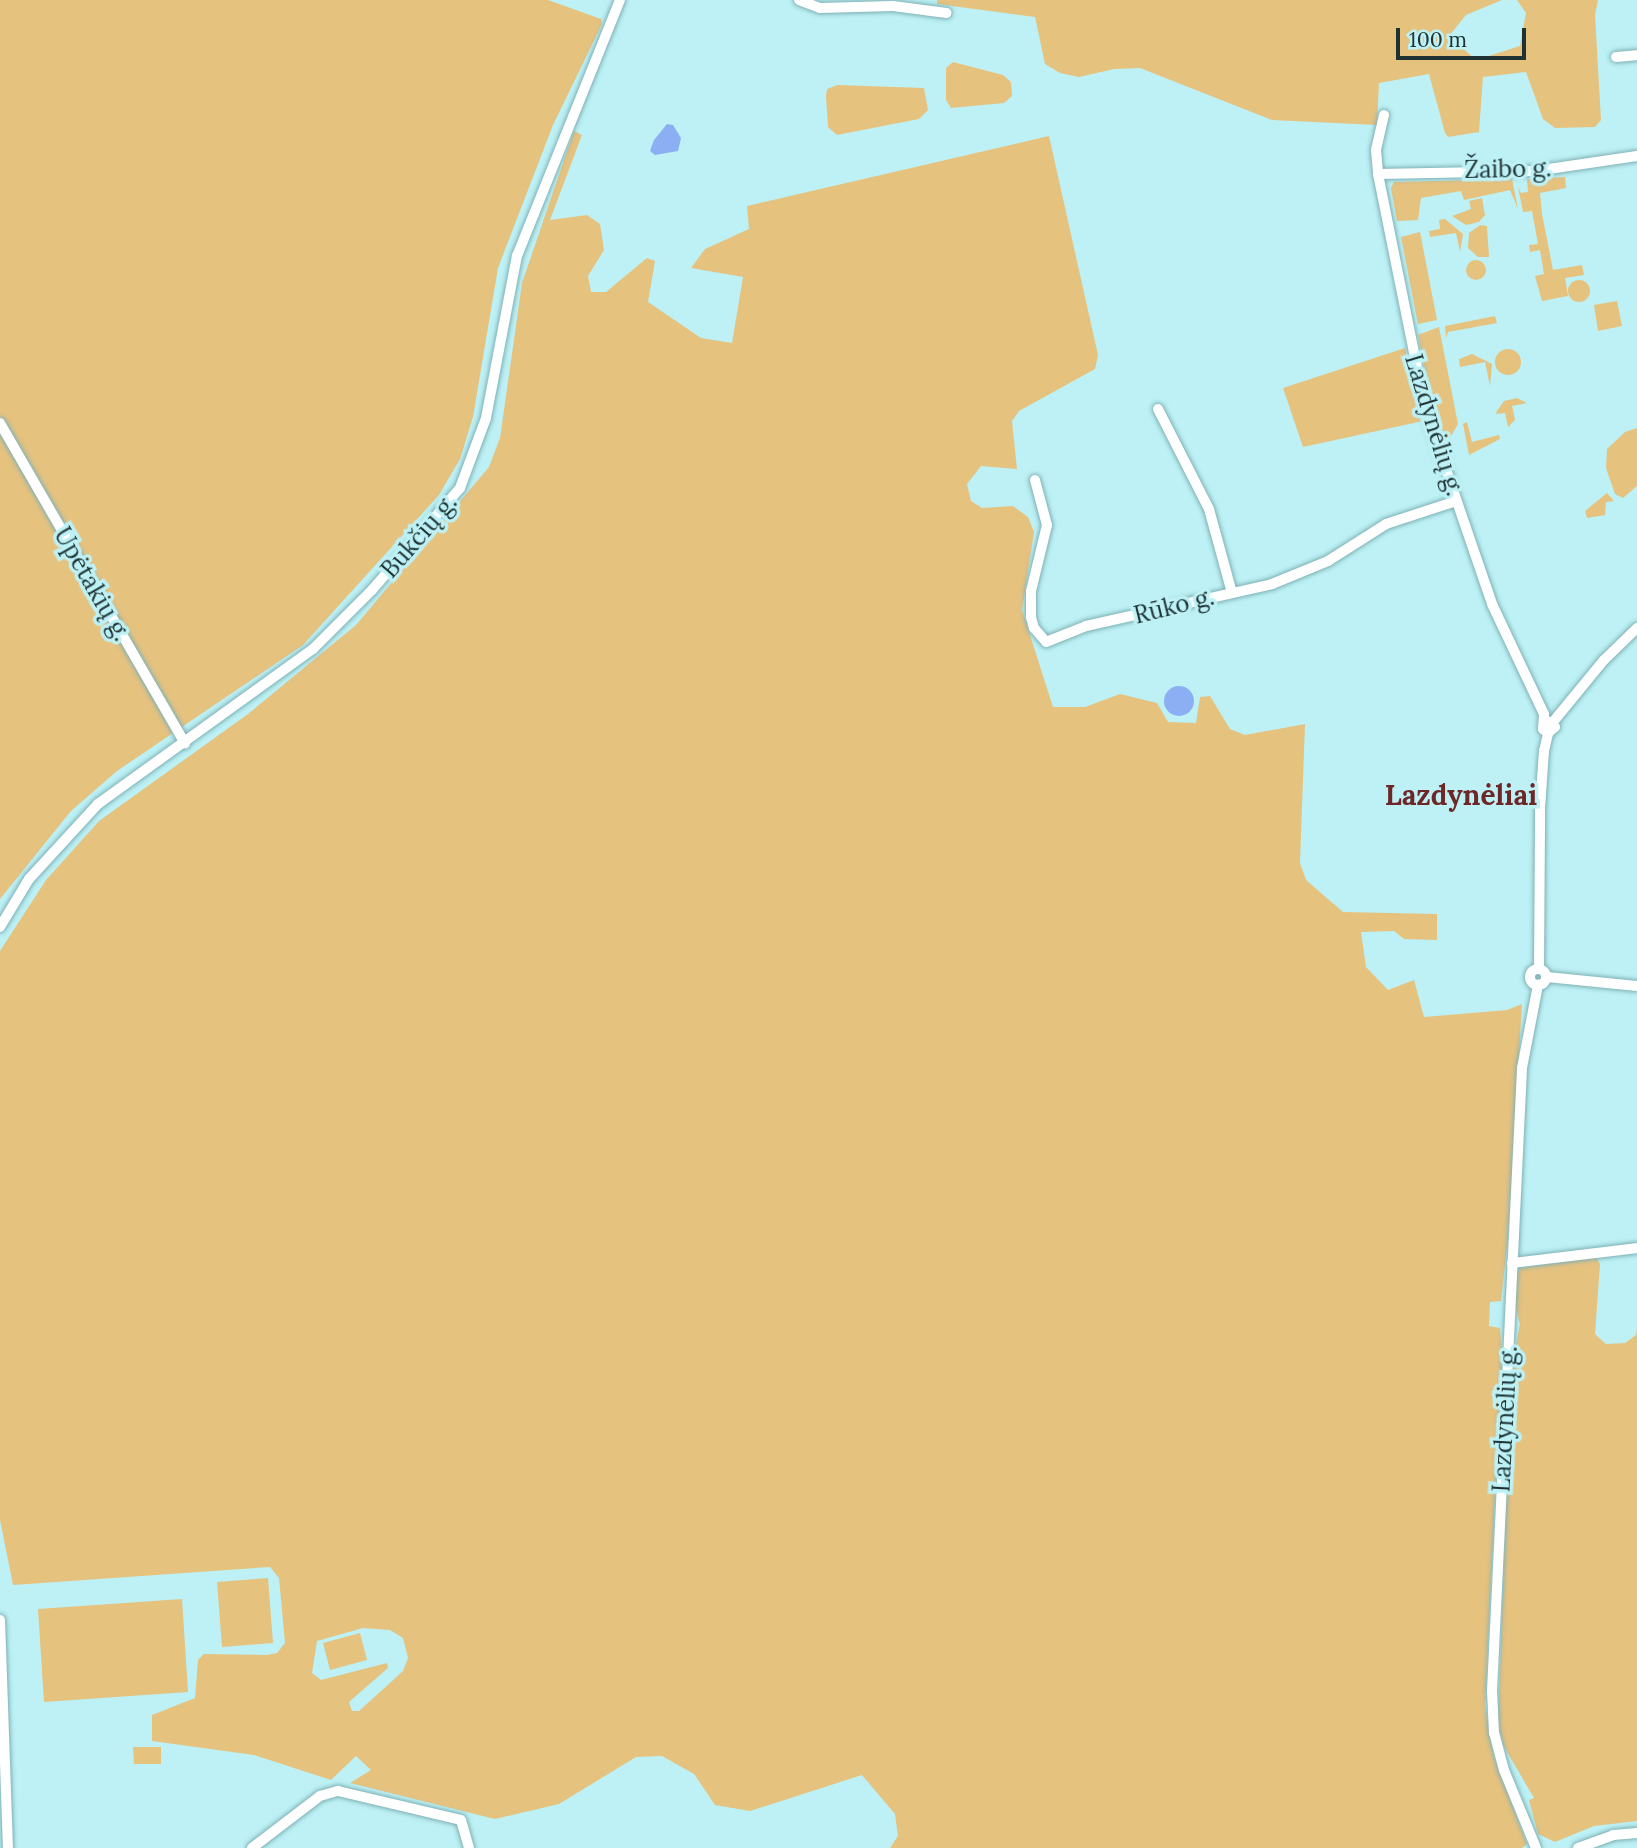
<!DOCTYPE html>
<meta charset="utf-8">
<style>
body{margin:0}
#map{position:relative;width:1637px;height:1848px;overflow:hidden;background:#bdf1f5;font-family:Lora,serif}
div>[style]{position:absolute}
.green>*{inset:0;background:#e6c27f}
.round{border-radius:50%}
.water>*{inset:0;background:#8baff2}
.roads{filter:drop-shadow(0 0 2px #7fb1b5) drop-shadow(0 0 2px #7fb1b5)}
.minor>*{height:10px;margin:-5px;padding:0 5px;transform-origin:5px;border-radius:5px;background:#fff}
.minor>.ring{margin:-5px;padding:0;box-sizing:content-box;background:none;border:10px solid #fff;border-radius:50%}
span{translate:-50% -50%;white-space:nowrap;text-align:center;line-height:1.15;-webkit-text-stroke:7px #bdf1f5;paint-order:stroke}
.street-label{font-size:24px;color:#1e3234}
.quarter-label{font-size:28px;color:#6d2727;font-weight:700}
.scale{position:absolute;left:1396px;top:28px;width:130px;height:32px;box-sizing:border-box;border:4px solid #1e3234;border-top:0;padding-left:9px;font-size:21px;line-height:24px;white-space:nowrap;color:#1e3234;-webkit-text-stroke:5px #bdf1f5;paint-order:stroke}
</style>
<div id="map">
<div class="green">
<div style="clip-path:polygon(0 0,548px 0,601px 19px,602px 24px,553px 125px,498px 268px,473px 417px,460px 459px,439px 495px,303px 645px,117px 771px,71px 811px,0 899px)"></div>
<div style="clip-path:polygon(937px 0,1502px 0,1466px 15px,1449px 36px,1476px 60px,1520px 46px,1526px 13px,1517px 0,1598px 0,1595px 15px,1601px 120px,1595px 127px,1555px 128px,1543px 119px,1526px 72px,1483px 77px,1479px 132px,1448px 137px,1445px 133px,1429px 74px,1379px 83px,1377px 125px,1272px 120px,1140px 68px,1114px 69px,1079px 77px,1060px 73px,1045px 64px,1035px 17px,937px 4px)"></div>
<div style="clip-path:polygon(953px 62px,1003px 75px,1011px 82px,1012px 96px,1004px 103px,951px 108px,946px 100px,946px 68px)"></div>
<div style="clip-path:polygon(837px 85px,924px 88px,928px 110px,919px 119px,837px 135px,828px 127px,826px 96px,827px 89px)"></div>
<div style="clip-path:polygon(evenodd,574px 131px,582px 135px,550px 220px,587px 215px,600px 224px,604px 250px,588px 276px,591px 292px,606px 292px,647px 258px,655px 261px,648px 302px,701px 338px,732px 343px,743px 277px,691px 268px,705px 249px,749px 229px,747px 206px,1049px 136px,1098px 355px,1095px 369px,1019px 411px,1012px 421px,1017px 469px,981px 466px,967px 484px,971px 501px,982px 508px,1013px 506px,1028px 517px,1034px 532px,1022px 610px,1053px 707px,1085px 707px,1120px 694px,1157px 703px,1168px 722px,1196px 723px,1200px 697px,1210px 696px,1230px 729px,1245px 735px,1305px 724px,1300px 863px,1306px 880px,1343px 912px,1437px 914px,1437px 940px,1404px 939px,1394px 931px,1361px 932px,1366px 967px,1388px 990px,1414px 980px,1424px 1017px,1507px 1010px,1522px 1004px,1508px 1237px,1501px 1301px,1490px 1302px,1489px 1326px,1500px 1328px,1502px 1352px,1485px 1706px,1494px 1757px,1527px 1844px,1522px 1848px,890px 1848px,898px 1836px,895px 1814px,862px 1775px,750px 1811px,715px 1805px,694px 1774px,662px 1756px,636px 1757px,559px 1804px,495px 1819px,350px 1783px,371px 1770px,356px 1756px,331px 1780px,254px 1755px,152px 1741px,152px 1715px,195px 1698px,198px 1660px,204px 1654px,267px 1655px,277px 1653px,285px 1643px,279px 1578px,270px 1567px,13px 1585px,0 1520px,0 951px,46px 880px,99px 821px,248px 714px,356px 625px,489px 467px,500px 438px,522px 283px,574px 131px,363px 1628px,390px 1630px,403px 1638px,408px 1658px,403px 1671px,359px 1711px,352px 1711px,349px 1702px,388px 1668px,387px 1663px,321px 1680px,312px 1673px,317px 1641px,363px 1628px)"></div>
<div style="clip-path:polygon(1565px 177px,1566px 188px,1540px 193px,1542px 214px,1553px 270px,1582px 265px,1584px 275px,1565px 278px,1568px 296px,1542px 301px,1535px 276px,1544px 274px,1540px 250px,1530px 252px,1529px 245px,1538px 244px,1532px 211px,1523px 212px,1518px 187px,1521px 193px,1528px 192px,1527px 179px)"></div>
<div style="clip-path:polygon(1512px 179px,1518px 209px,1510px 190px,1464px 200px,1461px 191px,1421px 198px,1418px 220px,1397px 221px,1391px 188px,1394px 182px)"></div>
<div style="clip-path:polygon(1482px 198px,1485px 215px,1479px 222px,1466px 225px,1452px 216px,1471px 209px,1469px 201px)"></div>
<div style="clip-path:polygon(1445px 219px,1463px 234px,1460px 252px,1456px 233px,1430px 237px,1429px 231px,1440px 229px,1439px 220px)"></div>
<div style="clip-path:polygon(1480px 225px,1487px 226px,1489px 257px,1478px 257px,1468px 248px,1469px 233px)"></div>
<div style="clip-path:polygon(1420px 232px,1437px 320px,1418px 324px,1401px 237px)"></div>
<div class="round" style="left:1466px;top:260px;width:20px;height:20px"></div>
<div class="round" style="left:1568px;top:280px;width:22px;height:22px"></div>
<div style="clip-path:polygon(1617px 301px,1622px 326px,1598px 331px,1594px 305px)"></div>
<div style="clip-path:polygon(1495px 316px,1497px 323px,1448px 332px,1446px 338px,1445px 326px)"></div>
<div style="clip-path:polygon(1439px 327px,1458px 424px,1447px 443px,1429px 390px,1418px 335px)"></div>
<div style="clip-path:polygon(1405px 348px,1423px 421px,1303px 447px,1283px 388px)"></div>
<div class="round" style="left:1495px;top:349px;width:26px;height:26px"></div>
<div style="clip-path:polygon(1472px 354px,1492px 364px,1490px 386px,1485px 362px,1460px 367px,1459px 359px)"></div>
<div style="clip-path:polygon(1517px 398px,1527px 403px,1512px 406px,1515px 420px,1508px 427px,1505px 413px,1496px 414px,1497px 411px,1504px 401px)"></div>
<div style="clip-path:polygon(1467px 422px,1472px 442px,1499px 435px,1500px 439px,1469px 455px,1463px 424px)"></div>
<div style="clip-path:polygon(1637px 428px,1637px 486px,1623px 498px,1615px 494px,1606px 468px,1607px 449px,1625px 432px)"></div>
<div style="clip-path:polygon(1607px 493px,1614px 501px,1606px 502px,1605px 515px,1587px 518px,1585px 511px)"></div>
<div style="clip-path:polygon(1596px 1257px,1600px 1264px,1595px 1334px,1606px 1344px,1625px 1343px,1636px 1335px,1637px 1328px,1637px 1821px,1594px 1826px,1555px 1842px,1538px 1834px,1529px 1800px,1534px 1798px,1503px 1745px,1498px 1723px,1511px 1372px,1520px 1324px,1514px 1301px,1517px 1272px,1521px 1268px)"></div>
<div style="clip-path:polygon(268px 1578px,273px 1643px,222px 1647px,217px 1582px)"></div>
<div style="clip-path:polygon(182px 1599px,188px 1692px,44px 1702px,38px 1609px)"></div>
<div style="clip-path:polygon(360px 1633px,367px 1660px,330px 1670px,323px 1643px)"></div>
<div style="clip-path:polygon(133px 1747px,161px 1747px,161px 1764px,134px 1764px)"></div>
</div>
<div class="water">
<div style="clip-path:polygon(667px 124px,673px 125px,681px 138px,678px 151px,655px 155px,650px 151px,654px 140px)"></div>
<div class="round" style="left:1164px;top:686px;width:30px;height:30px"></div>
</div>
<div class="roads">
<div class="minor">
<div style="left:799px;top:0;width:22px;rotate:21deg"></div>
<div style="left:820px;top:8px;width:73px;rotate:-1.6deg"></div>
<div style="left:893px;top:6px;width:54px;rotate:7.4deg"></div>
<div style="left:1616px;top:57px;width:21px;rotate:-5deg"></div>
<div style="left:1384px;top:115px;width:36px;rotate:103deg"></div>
<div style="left:1376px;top:150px;width:24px;rotate:85deg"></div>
<div style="left:1378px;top:174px;width:242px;rotate:78.6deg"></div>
<div style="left:1426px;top:411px;width:204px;rotate:71.1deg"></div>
<div style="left:1492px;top:604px;width:122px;rotate:64.7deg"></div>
<div style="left:1544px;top:714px;width:15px;rotate:94deg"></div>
<div style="left:1543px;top:729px;width:6px;rotate:39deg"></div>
<div style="left:1378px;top:174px;width:157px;rotate:-1.1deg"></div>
<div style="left:1535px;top:171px;width:103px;rotate:-8.4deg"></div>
<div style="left:1158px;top:409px;width:112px;rotate:63deg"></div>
<div style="left:1209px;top:509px;width:87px;rotate:74.7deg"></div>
<div style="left:0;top:423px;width:370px;rotate:60deg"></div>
<div style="left:1035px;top:480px;width:47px;rotate:75.1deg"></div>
<div style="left:1047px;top:525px;width:68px;rotate:103.6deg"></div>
<div style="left:1031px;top:591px;width:26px;rotate:90deg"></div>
<div style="left:1031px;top:617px;width:11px;rotate:75deg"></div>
<div style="left:1034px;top:628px;width:18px;rotate:49deg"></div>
<div style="left:1046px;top:642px;width:43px;rotate:-21.8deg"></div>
<div style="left:1086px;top:626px;width:191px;rotate:-12.7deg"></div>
<div style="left:1272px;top:584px;width:61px;rotate:-22.3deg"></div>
<div style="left:1328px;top:561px;width:69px;rotate:-32.5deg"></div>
<div style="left:1386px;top:524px;width:74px;rotate:-18.2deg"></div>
<div style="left:1553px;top:722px;width:80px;rotate:-50.6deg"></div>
<div style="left:1604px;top:660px;width:46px;rotate:-44.1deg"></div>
<div style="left:0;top:927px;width:56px;rotate:-58.9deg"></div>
<div style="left:29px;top:879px;width:102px;rotate:-47.4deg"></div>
<div style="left:98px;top:804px;width:265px;rotate:-35.8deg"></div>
<div style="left:313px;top:649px;width:83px;rotate:-45deg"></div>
<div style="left:372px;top:590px;width:135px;rotate:-49.2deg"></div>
<div style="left:460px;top:488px;width:75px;rotate:-69.6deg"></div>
<div style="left:486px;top:418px;width:165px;rotate:-79.2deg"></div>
<div style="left:517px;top:256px;width:276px;rotate:-68.1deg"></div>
<div style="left:1539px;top:968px;width:159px;rotate:-89.6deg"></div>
<div style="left:1540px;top:809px;width:58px;rotate:-86.1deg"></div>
<div style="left:1544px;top:751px;width:18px;rotate:-77deg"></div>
<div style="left:1548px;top:733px;width:9px;rotate:-41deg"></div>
<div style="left:1555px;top:727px;width:10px;rotate:-143deg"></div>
<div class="ring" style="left:1530px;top:969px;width:6px;height:6px"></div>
<div style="left:1547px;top:977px;width:90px;rotate:5.7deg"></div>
<div style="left:1512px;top:1263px;width:126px;rotate:-6.8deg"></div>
<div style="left:0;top:1620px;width:228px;rotate:88deg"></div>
<div style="left:252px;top:1848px;width:86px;rotate:-37.4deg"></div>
<div style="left:320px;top:1796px;width:19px;rotate:-16deg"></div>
<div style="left:338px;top:1791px;width:126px;rotate:13.3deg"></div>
<div style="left:461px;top:1820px;width:29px;rotate:74deg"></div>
<div style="left:1536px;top:1848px;width:84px;rotate:-112.3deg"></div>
<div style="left:1504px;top:1770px;width:38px;rotate:-105deg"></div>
<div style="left:1494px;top:1733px;width:42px;rotate:-92.7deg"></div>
<div style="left:1492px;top:1691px;width:624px;rotate:-87.24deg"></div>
<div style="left:1522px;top:1068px;width:85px;rotate:-79.1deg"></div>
<div style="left:1578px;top:1848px;width:37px;rotate:-20deg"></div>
<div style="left:1613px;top:1835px;width:24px;rotate:-5deg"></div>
</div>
</div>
<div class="street-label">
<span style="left:1508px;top:169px;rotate:-1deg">Žaibo g.</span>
<span style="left:1434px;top:425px;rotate:73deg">Lazdynėlių g.</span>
<span style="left:419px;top:536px;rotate:-49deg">Bukčių g.</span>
<span style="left:92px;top:584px;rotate:60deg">Upėtakių g.</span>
<span style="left:1174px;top:606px;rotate:-14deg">Rūko g.</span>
<span style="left:1505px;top:1419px;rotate:-87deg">Lazdynėlių g.</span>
</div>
<div class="quarter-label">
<span style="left:1461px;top:795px">Lazdynėliai</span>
</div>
<div class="scale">100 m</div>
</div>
